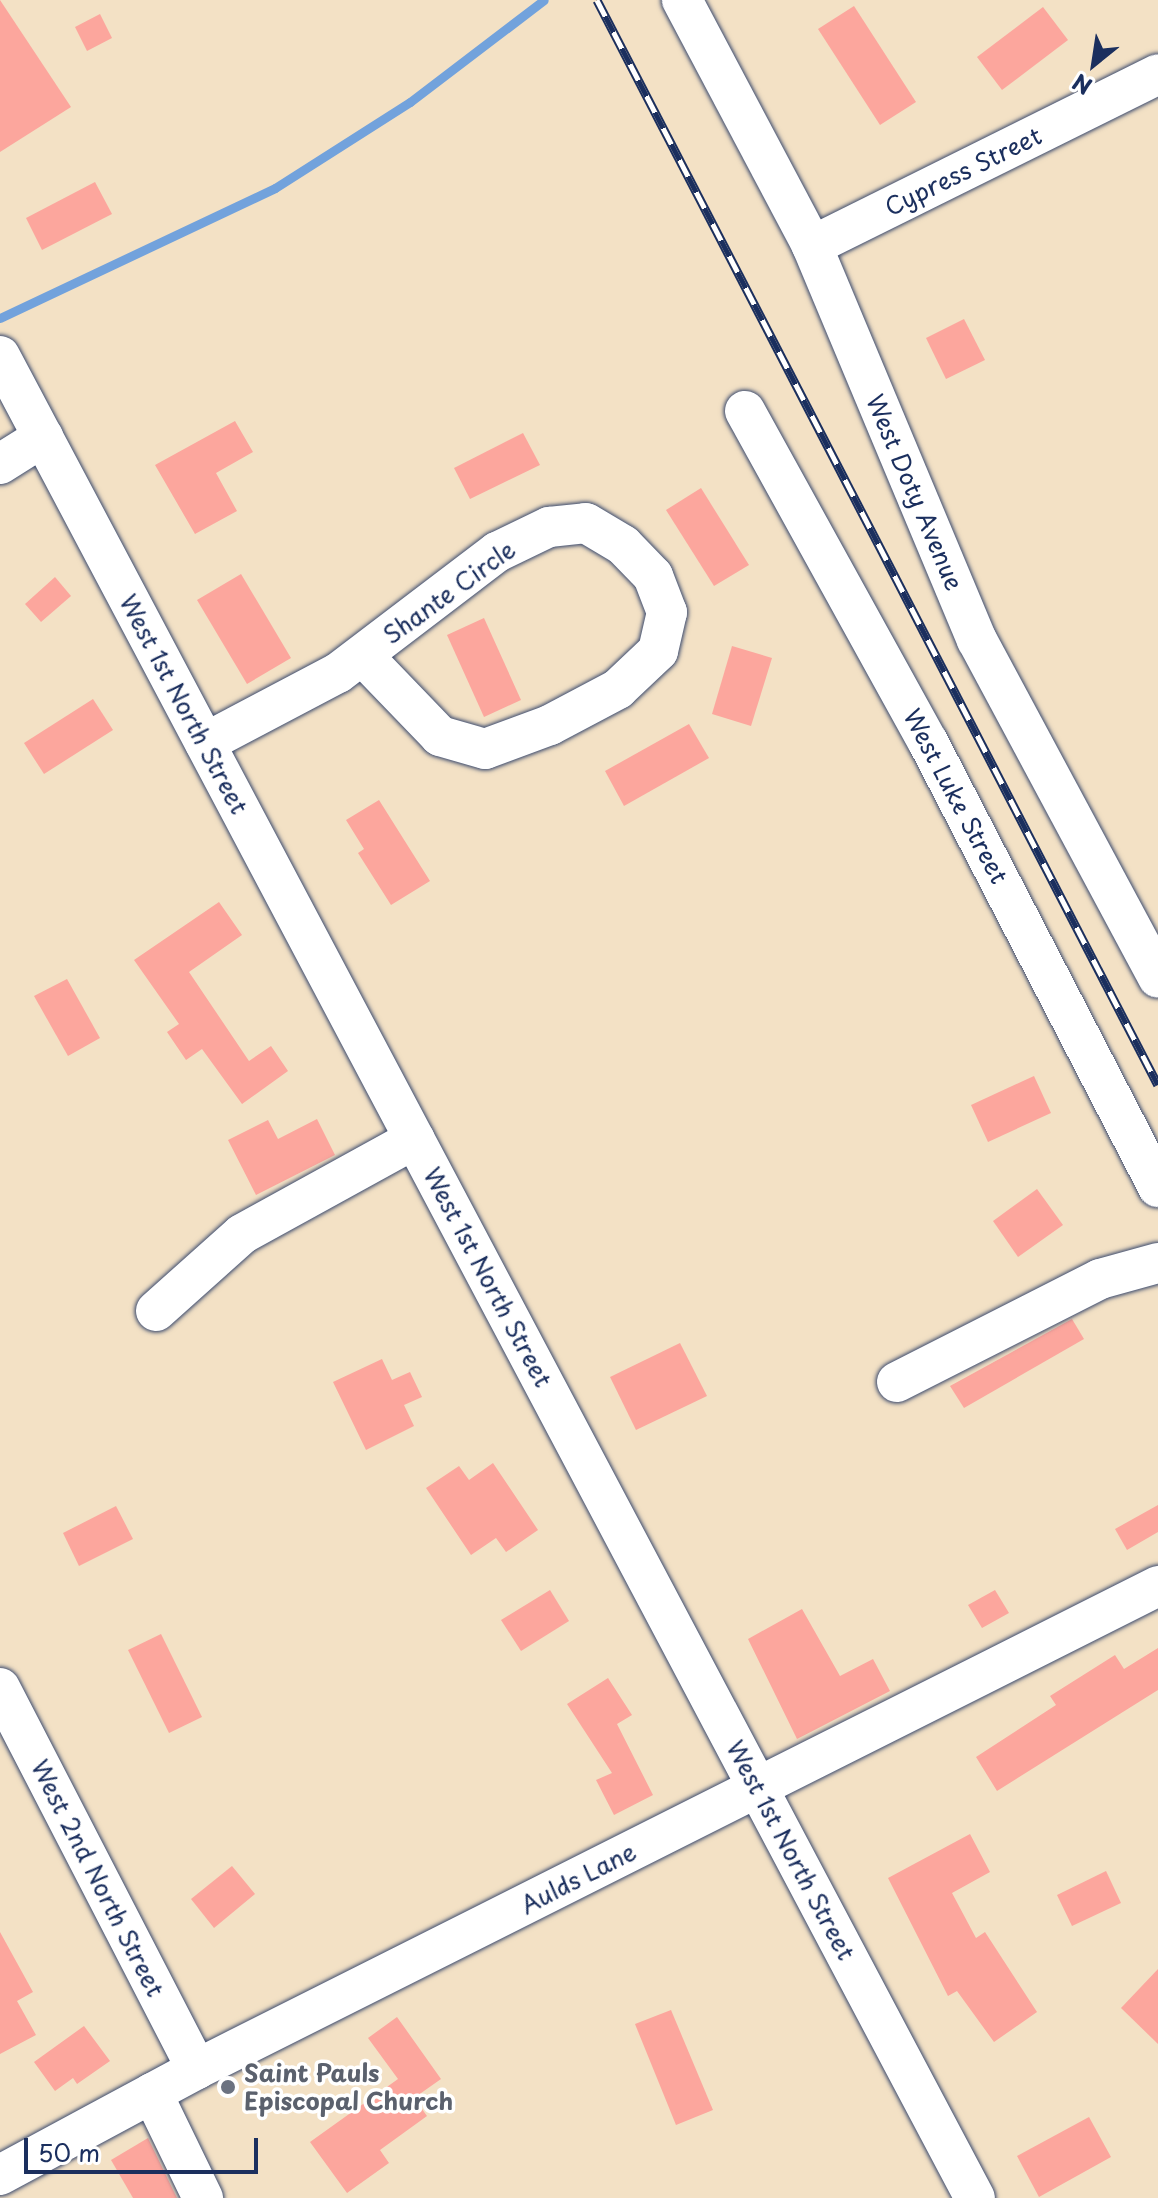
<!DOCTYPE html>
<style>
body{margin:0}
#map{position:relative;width:1158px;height:2198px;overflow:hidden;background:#f3e1c5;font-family:"Playpen Sans",sans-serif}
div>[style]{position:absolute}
.stream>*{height:9px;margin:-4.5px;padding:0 4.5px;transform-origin:4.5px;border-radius:4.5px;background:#72a2dc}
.building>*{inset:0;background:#fca69d}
.roads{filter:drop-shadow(0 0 2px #3b4a6d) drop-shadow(0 0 2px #3b4a6d)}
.minor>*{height:40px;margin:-20px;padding:0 20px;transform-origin:20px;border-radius:20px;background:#fff}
.rail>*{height:9px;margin-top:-4.5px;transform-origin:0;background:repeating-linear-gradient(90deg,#fff 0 18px,#1b2f5e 0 36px);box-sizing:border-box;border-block:2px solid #1b2f5e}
.dots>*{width:22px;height:22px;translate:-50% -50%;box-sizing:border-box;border:4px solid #fff;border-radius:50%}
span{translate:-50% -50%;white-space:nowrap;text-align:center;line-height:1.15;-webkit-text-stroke:7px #fff;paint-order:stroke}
.street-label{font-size:24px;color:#1b2f5e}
.worship-label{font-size:24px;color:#5b616d;font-weight:700}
.left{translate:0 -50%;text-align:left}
.north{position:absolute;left:1054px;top:24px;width:80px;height:80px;-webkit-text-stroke:6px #fff;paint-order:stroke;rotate:210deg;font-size:22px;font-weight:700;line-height:32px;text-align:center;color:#1b2f5e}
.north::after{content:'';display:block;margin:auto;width:28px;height:36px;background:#1b2f5e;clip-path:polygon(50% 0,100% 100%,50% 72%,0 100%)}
.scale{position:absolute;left:24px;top:2138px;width:234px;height:36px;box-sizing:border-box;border:4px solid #1b2f5e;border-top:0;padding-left:10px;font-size:24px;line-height:28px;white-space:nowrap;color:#1b2f5e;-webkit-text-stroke:6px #fff;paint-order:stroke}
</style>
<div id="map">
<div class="stream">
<div style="left:0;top:318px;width:304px;rotate:-25.3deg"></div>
<div style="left:275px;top:188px;width:160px;rotate:-32.5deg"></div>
<div style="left:410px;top:102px;width:168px;rotate:-37.3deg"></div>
</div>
<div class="building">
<div style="clip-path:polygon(0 0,71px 107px,0 152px)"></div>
<div style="clip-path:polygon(854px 6px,916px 102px,880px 125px,818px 29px)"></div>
<div style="clip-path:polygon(1043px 7px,1068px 40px,1002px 90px,977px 57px)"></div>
<div style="clip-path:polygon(100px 14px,112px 38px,87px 51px,75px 27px)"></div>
<div style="clip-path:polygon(95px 182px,112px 214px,42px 250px,26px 218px)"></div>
<div style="clip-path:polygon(964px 319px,985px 360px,946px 379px,926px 338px)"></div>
<div style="clip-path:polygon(235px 421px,253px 452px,216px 473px,237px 511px,195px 534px,155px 465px)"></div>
<div style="clip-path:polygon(523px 433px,540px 465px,470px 499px,454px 468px)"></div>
<div style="clip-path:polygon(701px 488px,749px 565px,714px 586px,666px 510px)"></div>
<div style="clip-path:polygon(241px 574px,291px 658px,247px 684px,197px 600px)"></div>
<div style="clip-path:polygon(55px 577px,71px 596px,41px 622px,25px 604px)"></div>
<div style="clip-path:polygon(484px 618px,521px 700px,484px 717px,447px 635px)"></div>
<div style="clip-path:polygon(732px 646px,772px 658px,751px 726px,712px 714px)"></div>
<div style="clip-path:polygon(93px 699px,113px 730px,44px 774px,24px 743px)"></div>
<div style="clip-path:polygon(689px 724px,709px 758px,624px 806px,605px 771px)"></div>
<div style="clip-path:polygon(379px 800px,430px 881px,391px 905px,358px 853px,364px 849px,346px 820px)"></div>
<div style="clip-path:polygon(219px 902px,242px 935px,189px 972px,249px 1061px,271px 1046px,288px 1071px,242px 1104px,202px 1049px,186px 1060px,167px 1032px,179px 1024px,134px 960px)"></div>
<div style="clip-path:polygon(67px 979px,100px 1038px,68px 1056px,34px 996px)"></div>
<div style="clip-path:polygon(1034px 1076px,1051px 1113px,988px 1142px,971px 1105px)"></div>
<div style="clip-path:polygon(317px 1119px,335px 1155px,256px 1195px,228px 1140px,268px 1120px,278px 1139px)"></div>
<div style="clip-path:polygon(1037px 1189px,1063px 1225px,1018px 1257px,993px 1221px)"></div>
<div style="clip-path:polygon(1072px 1319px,1084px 1339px,964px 1408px,950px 1386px)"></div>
<div style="clip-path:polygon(680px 1343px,707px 1396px,636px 1430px,610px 1377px)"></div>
<div style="clip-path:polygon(382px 1359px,392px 1380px,410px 1372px,422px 1397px,404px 1405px,414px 1426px,366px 1450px,333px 1382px)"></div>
<div style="clip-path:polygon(493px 1463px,538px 1530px,506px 1552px,496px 1538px,471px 1555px,426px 1488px,459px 1466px,469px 1480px)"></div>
<div style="clip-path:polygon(1158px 1505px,1158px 1532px,1127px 1550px,1115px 1529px)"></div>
<div style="clip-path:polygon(116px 1506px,133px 1539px,79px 1566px,63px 1533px)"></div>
<div style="clip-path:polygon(550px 1590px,569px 1621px,521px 1651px,501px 1620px)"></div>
<div style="clip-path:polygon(995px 1590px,1009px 1613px,982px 1628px,968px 1605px)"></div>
<div style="clip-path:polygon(802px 1609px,840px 1676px,873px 1659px,890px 1691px,797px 1739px,748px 1639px)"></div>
<div style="clip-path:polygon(161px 1634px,202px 1717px,169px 1733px,128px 1650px)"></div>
<div style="clip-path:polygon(1158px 1648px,1158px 1690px,997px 1791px,976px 1757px,1056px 1705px,1050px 1696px,1115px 1655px,1124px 1669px)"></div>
<div style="clip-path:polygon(608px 1678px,632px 1715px,617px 1724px,653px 1795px,614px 1815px,596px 1780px,612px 1773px,567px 1704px)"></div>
<div style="clip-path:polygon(970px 1834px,990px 1872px,952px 1893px,976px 1938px,985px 1932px,1037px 2012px,994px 2042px,957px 1991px,948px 1996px,888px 1878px)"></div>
<div style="clip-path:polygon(232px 1866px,255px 1894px,214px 1928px,191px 1899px)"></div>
<div style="clip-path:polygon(1106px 1871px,1121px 1903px,1072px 1926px,1057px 1895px)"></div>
<div style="clip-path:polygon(0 1932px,33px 1992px,17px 2001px,36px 2035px,0 2054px)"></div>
<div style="clip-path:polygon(1158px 1969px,1158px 2044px,1121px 2008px)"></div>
<div style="clip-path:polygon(671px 2010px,713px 2110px,676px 2125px,635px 2024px)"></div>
<div style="clip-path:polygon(397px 2017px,441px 2079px,414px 2098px,427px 2116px,380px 2150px,389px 2163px,347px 2193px,310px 2142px,398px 2079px,368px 2038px)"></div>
<div style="clip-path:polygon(84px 2026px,110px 2061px,77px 2084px,73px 2078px,55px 2091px,34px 2062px)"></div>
<div style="clip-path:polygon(1089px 2117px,1111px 2157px,1039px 2197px,1017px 2156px)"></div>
<div style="clip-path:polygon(148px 2138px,177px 2198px,133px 2198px,111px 2160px)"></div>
</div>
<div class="roads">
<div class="minor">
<div style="left:682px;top:0;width:278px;rotate:62.1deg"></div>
<div style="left:812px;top:246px;width:427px;rotate:67.3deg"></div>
<div style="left:977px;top:640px;width:383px;rotate:61.8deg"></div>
<div style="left:812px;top:246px;width:386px;rotate:-26.4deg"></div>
<div style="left:0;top:356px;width:2084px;rotate:62.11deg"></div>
<div style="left:745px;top:411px;width:378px;rotate:61.1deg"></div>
<div style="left:928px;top:742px;width:501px;rotate:62.67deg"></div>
<div style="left:0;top:464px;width:51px;rotate:-32.1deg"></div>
<div style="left:205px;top:743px;width:150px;rotate:-27.8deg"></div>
<div style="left:338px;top:673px;width:200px;rotate:-37.3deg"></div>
<div style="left:497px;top:552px;width:58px;rotate:-25.7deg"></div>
<div style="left:549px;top:527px;width:37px;rotate:-6deg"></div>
<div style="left:586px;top:523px;width:43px;rotate:30.7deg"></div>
<div style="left:623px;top:545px;width:43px;rotate:45.9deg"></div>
<div style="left:653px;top:576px;width:39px;rotate:69deg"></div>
<div style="left:667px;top:612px;width:40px;rotate:103deg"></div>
<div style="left:658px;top:651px;width:55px;rotate:136.5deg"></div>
<div style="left:618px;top:689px;width:77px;rotate:152.1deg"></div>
<div style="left:550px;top:725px;width:69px;rotate:159.7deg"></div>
<div style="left:485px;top:749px;width:47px;rotate:-163.9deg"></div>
<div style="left:440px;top:736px;width:112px;rotate:-133.9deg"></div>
<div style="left:156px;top:1311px;width:115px;rotate:-41.8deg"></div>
<div style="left:242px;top:1234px;width:197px;rotate:-28.8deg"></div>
<div style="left:897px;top:1382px;width:228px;rotate:-26.9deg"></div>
<div style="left:1100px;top:1279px;width:60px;rotate:-15.4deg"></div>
<div style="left:0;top:1688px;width:429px;rotate:62.7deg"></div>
<div style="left:152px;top:2093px;width:117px;rotate:64.1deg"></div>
<div style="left:0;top:2175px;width:224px;rotate:-28.3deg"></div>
<div style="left:197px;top:2069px;width:1076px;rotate:-26.68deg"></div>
</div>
</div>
<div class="rail">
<div style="left:597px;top:0;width:1221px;rotate:62.66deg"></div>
</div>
<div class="dots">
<div style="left:228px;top:2087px;background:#6b7280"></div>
</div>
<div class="street-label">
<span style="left:963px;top:171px;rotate:-26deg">Cypress Street</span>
<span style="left:915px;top:492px;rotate:67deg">West Doty Avenue</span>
<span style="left:449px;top:592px;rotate:-36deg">Shante Circle</span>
<span style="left:184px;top:704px;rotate:62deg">West 1st North Street</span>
<span style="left:956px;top:796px;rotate:62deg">West Luke Street</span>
<span style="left:488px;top:1277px;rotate:62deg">West 1st North Street</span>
<span style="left:791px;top:1850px;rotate:62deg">West 1st North Street</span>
<span style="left:98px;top:1878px;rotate:63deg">West 2nd North Street</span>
<span style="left:578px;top:1878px;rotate:-27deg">Aulds Lane</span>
</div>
<div class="worship-label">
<span class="left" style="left:244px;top:2087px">Saint Pauls<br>Episcopal Church</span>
</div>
<div class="north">N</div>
<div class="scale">50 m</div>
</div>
